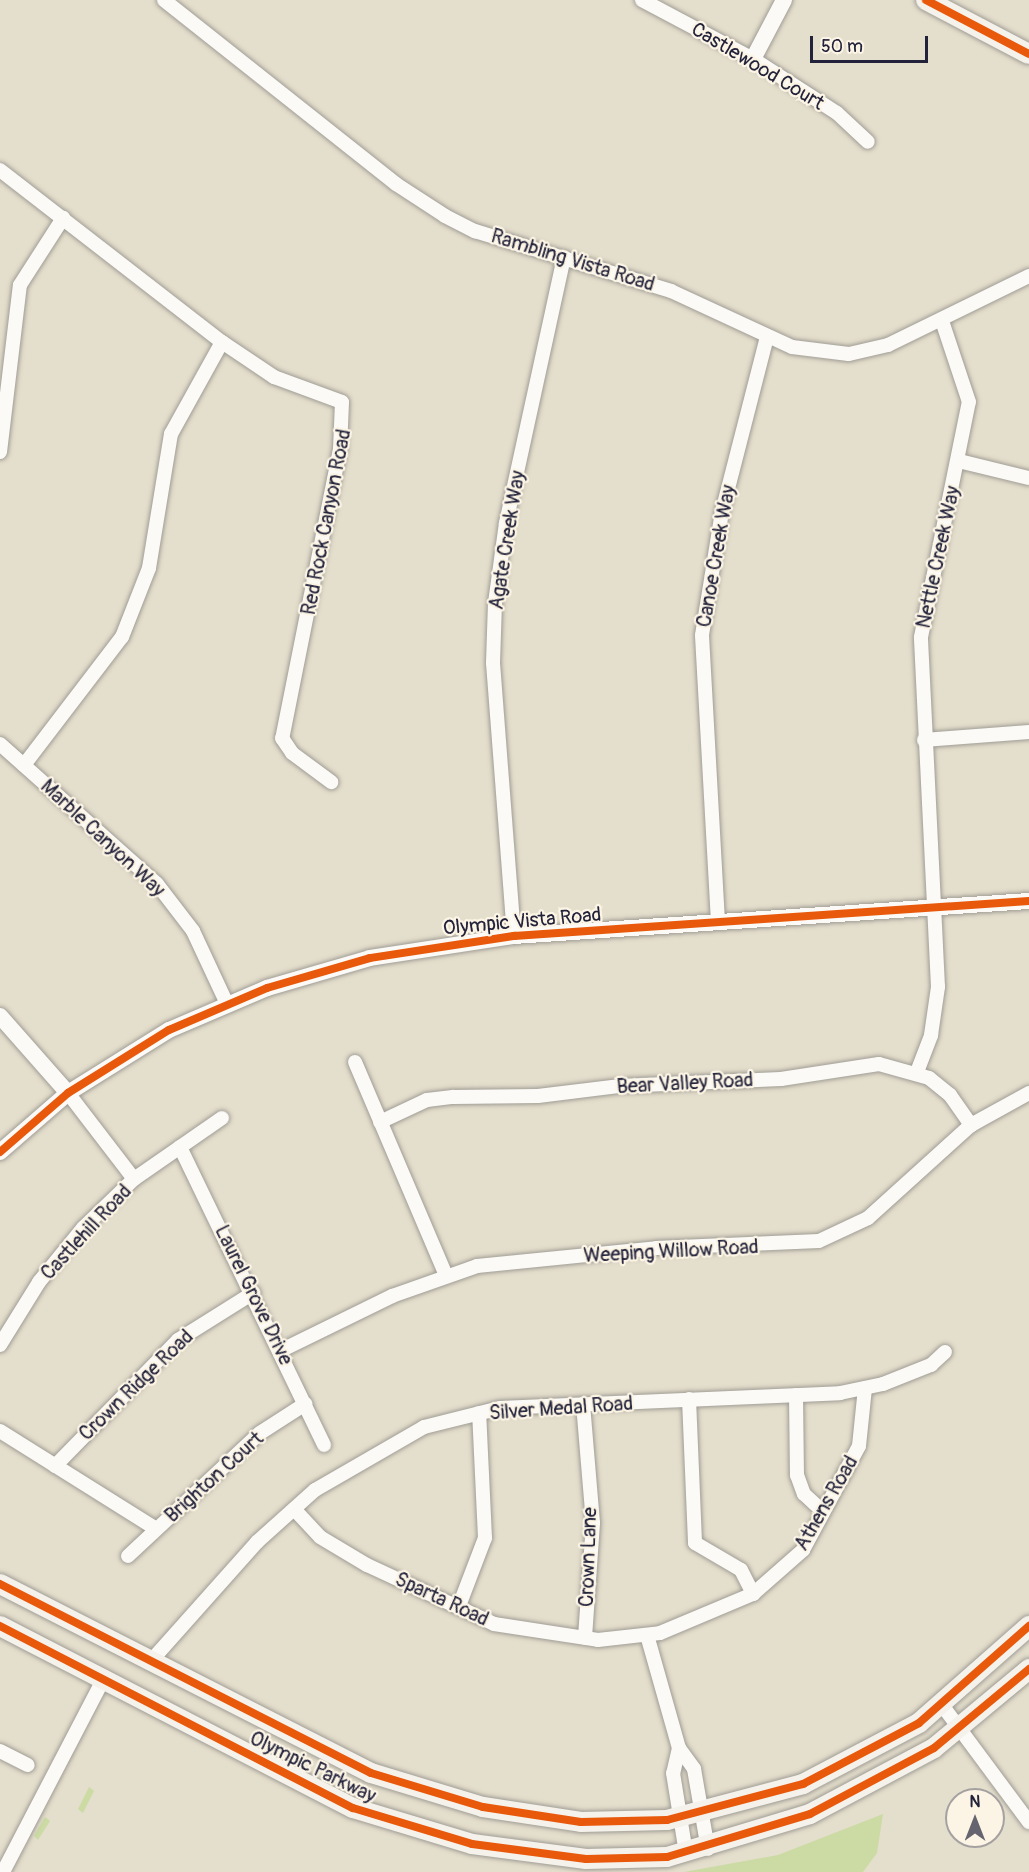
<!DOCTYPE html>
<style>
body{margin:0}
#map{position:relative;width:1029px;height:1872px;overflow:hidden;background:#e4decc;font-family:Pangolin,sans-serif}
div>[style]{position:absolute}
.green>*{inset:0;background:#cbdba3}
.roads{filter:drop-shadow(0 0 2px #a09d95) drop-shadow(0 0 2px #a09d95)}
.minor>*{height:14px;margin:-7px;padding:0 7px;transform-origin:7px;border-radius:7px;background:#fbfaf7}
.tertiary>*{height:16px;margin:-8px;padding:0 8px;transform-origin:8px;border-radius:8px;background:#fbfaf7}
.secondary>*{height:20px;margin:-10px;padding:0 10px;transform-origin:10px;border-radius:10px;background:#f5f2ec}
.cycleway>*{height:8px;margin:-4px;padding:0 4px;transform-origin:4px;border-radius:4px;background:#e8590c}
span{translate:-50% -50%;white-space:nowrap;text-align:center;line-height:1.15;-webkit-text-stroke:4.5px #fcf5e5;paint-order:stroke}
.street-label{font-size:20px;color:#22223b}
.north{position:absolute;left:945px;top:1788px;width:60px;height:60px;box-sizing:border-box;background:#fcf5e5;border:2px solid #a5a1a1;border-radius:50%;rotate:0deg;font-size:16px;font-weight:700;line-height:24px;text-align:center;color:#22223b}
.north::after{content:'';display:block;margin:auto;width:21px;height:27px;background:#66646e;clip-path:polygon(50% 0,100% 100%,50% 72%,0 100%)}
.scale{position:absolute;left:810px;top:36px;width:118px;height:27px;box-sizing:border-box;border:3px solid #22223b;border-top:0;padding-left:8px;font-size:18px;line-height:21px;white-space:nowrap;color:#22223b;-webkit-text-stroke:4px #fcf5e5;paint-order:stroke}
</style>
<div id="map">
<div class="green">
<div style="clip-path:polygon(89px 1787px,94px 1791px,83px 1813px,78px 1809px)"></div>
<div style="clip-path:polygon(883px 1814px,877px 1853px,863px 1872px,684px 1872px,778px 1855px)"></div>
<div style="clip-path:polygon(45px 1817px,50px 1821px,38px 1840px,34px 1836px)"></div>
</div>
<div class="roads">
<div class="minor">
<div style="left:164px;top:0;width:296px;rotate:38.4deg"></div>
<div style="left:396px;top:184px;width:59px;rotate:33.1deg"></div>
<div style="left:445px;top:216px;width:34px;rotate:27deg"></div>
<div style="left:475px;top:231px;width:205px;rotate:17deg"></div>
<div style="left:671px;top:291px;width:133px;rotate:24.8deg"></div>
<div style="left:792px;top:347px;width:57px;rotate:7deg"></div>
<div style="left:849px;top:354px;width:40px;rotate:-13deg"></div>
<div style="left:888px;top:345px;width:157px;rotate:-26.1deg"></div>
<div style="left:642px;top:0;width:126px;rotate:28deg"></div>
<div style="left:753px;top:59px;width:100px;rotate:32.7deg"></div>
<div style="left:837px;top:113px;width:42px;rotate:43.1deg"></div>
<div style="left:0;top:170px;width:281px;rotate:37.8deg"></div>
<div style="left:222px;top:342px;width:63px;rotate:33.9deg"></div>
<div style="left:274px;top:377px;width:72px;rotate:20.2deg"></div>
<div style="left:342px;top:402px;width:47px;rotate:92.4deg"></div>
<div style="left:340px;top:449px;width:295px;rotate:101.3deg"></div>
<div style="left:282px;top:738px;width:18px;rotate:56deg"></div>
<div style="left:292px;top:753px;width:49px;rotate:36.6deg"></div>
<div style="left:0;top:452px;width:168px;rotate:-83.2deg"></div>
<div style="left:20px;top:285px;width:80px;rotate:-57.3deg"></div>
<div style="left:959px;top:461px;width:72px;rotate:13.7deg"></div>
<div style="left:924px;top:740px;width:105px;rotate:-4.4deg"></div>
<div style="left:0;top:744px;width:210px;rotate:41.7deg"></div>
<div style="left:157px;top:884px;width:59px;rotate:52.5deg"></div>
<div style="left:193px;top:931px;width:81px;rotate:65deg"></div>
<div style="left:24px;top:765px;width:161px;rotate:-52.6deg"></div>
<div style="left:122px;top:637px;width:74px;rotate:-68.6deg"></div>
<div style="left:149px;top:568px;width:136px;rotate:-80.7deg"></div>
<div style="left:171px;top:434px;width:105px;rotate:-61deg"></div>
<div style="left:718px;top:922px;width:287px;rotate:-93.2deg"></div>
<div style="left:702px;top:635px;width:125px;rotate:-80.8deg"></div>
<div style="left:722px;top:512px;width:181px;rotate:-75.6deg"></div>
<div style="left:514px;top:936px;width:274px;rotate:-94.4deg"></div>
<div style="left:493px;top:663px;width:60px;rotate:-88.1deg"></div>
<div style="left:495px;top:603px;width:81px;rotate:-82.2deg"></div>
<div style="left:506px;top:523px;width:272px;rotate:-77.7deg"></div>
<div style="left:355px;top:1062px;width:232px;rotate:66.9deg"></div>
<div style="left:917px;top:1072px;width:40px;rotate:-69deg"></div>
<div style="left:931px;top:1035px;width:49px;rotate:-81.7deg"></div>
<div style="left:938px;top:987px;width:350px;rotate:-92.8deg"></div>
<div style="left:921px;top:637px;width:240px;rotate:-78.5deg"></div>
<div style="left:969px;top:402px;width:85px;rotate:-108.4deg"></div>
<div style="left:68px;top:1093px;width:108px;rotate:52.5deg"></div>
<div style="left:380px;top:1122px;width:52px;rotate:-25.1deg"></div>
<div style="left:427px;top:1100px;width:26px;rotate:-7deg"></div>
<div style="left:453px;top:1097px;width:85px;rotate:-0.7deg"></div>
<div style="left:538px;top:1096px;width:83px;rotate:-7deg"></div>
<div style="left:620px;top:1086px;width:161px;rotate:-2.5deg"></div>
<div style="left:781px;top:1079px;width:99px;rotate:-8.7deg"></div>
<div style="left:879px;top:1064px;width:52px;rotate:15.6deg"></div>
<div style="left:929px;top:1078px;width:27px;rotate:39deg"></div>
<div style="left:950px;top:1095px;width:37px;rotate:55deg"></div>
<div style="left:180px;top:1147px;width:331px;rotate:64.2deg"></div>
<div style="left:0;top:1345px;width:74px;rotate:-58.2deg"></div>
<div style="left:39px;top:1282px;width:70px;rotate:-50.8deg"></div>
<div style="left:83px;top:1228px;width:71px;rotate:-43.9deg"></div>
<div style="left:134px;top:1179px;width:107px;rotate:-34.7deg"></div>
<div style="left:282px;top:1350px;width:123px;rotate:-26.1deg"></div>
<div style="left:392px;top:1296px;width:90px;rotate:-19.4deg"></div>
<div style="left:477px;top:1266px;width:180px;rotate:-5.7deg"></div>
<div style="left:656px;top:1248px;width:163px;rotate:-2.5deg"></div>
<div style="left:819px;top:1241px;width:54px;rotate:-25.1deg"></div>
<div style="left:868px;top:1218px;width:139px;rotate:-42.1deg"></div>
<div style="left:971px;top:1125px;width:66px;rotate:-28.9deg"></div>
<div style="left:796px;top:1395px;width:80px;rotate:89.3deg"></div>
<div style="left:797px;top:1475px;width:20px;rotate:70deg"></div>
<div style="left:804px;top:1494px;width:26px;rotate:43deg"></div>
<div style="left:689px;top:1399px;width:144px;rotate:87.6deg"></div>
<div style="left:695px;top:1543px;width:53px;rotate:30.4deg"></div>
<div style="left:741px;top:1570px;width:27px;rotate:63deg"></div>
<div style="left:583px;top:1404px;width:119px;rotate:85.2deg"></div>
<div style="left:593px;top:1523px;width:115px;rotate:94deg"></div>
<div style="left:0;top:1431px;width:184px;rotate:32.1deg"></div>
<div style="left:55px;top:1466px;width:176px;rotate:-45.7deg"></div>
<div style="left:178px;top:1340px;width:89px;rotate:-32.1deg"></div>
<div style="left:294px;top:1509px;width:38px;rotate:47deg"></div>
<div style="left:320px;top:1537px;width:55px;rotate:30.8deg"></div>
<div style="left:367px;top:1565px;width:140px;rotate:24.9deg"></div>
<div style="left:494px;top:1624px;width:105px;rotate:8.7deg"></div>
<div style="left:598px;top:1640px;width:62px;rotate:-6.4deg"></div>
<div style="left:660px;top:1633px;width:101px;rotate:-22.8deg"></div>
<div style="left:753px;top:1594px;width:67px;rotate:-41.3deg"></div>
<div style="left:803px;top:1550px;width:118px;rotate:-61.7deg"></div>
<div style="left:859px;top:1446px;width:58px;rotate:-84.1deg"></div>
<div style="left:128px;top:1556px;width:180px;rotate:-43deg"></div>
<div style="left:260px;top:1433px;width:54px;rotate:-32.8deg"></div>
<div style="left:459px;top:1606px;width:73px;rotate:-69.1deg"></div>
<div style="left:485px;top:1538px;width:125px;rotate:-92.7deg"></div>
<div style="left:647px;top:1635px;width:117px;rotate:74.2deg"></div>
<div style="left:679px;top:1748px;width:26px;rotate:54deg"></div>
<div style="left:694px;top:1769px;width:81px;rotate:80.1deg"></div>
<div style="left:151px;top:1661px;width:159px;rotate:-48.3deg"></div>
<div style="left:257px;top:1542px;width:78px;rotate:-41.9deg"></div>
<div style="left:315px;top:1490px;width:126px;rotate:-30deg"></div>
<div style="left:424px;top:1427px;width:78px;rotate:-14deg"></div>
<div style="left:500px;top:1408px;width:340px;rotate:-2.5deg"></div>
<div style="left:840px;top:1393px;width:44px;rotate:-11.8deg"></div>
<div style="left:883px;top:1384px;width:52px;rotate:-21.6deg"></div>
<div style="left:931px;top:1365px;width:19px;rotate:-43deg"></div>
<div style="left:942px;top:1705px;width:146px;rotate:53.4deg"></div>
<div style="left:679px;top:1748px;width:26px;rotate:103deg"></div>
<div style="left:673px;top:1773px;width:81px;rotate:80.8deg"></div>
<div style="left:0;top:1751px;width:31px;rotate:27deg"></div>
<div style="left:3px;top:1872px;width:216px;rotate:-62.5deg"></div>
</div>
<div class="tertiary">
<div style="left:753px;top:59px;width:67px;rotate:-62.3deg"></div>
<div style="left:0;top:1016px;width:103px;rotate:48.6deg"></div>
<div style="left:0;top:1152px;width:90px;rotate:-40.9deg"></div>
<div style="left:68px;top:1093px;width:119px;rotate:-32deg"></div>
<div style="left:169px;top:1030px;width:107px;rotate:-23.2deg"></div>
<div style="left:267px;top:988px;width:107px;rotate:-16.2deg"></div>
<div style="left:370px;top:958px;width:146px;rotate:-8.7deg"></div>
<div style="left:514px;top:936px;width:516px;rotate:-3.89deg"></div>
</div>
<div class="secondary">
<div style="left:926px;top:0;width:116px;rotate:27.7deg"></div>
<div style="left:0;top:1584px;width:416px;rotate:27deg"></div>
<div style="left:371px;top:1773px;width:117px;rotate:16.9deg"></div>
<div style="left:483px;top:1807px;width:99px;rotate:8.7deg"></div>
<div style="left:581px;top:1822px;width:86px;rotate:-1.3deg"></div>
<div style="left:667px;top:1820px;width:141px;rotate:-14.8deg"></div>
<div style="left:803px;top:1784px;width:131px;rotate:-27.7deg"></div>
<div style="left:919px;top:1723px;width:147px;rotate:-41.4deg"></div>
<div style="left:0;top:1626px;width:397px;rotate:27.3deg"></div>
<div style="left:353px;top:1808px;width:124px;rotate:16.8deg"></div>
<div style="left:472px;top:1844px;width:115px;rotate:7.5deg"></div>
<div style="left:586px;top:1859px;width:81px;rotate:-1.4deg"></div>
<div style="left:667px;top:1857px;width:149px;rotate:-16.7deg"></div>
<div style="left:810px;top:1814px;width:140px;rotate:-28deg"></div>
<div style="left:934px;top:1748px;width:124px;rotate:-39.7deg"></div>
</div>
</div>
<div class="cycleway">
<div style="left:926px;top:0;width:116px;rotate:27.7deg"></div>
<div style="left:0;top:1152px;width:90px;rotate:-40.9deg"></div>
<div style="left:68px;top:1093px;width:119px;rotate:-32deg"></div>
<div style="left:169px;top:1030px;width:107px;rotate:-23.2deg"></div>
<div style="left:267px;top:988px;width:107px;rotate:-16.2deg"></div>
<div style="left:370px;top:958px;width:146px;rotate:-8.7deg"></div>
<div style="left:514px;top:936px;width:516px;rotate:-3.89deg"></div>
<div style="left:0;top:1584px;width:416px;rotate:27deg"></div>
<div style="left:371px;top:1773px;width:117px;rotate:16.9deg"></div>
<div style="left:483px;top:1807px;width:99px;rotate:8.7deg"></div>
<div style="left:581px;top:1822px;width:86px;rotate:-1.3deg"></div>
<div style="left:667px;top:1820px;width:141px;rotate:-14.8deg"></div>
<div style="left:803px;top:1784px;width:131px;rotate:-27.7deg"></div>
<div style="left:919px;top:1723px;width:147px;rotate:-41.4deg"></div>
<div style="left:0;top:1626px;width:397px;rotate:27.3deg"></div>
<div style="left:353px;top:1808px;width:124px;rotate:16.8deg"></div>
<div style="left:472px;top:1844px;width:115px;rotate:7.5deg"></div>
<div style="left:586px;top:1859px;width:81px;rotate:-1.4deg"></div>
<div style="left:667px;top:1857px;width:149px;rotate:-16.7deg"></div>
<div style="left:810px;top:1814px;width:140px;rotate:-28deg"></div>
<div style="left:934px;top:1748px;width:124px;rotate:-39.7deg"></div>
</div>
<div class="street-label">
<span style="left:758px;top:66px;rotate:31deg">Castlewood Court</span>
<span style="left:573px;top:260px;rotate:17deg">Rambling Vista Road</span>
<span style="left:326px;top:522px;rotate:-79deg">Red Rock Canyon Road</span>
<span style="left:507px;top:540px;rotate:-81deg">Agate Creek Way</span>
<span style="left:716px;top:556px;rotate:-80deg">Canoe Creek Way</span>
<span style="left:938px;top:557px;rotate:-78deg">Nettle Creek Way</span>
<span style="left:103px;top:838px;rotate:43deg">Marble Canyon Way</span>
<span style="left:522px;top:921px;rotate:-5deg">Olympic Vista Road</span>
<span style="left:685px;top:1083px;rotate:-3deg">Bear Valley Road</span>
<span style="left:86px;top:1232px;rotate:-47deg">Castlehill Road</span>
<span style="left:671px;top:1251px;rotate:-3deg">Weeping Willow Road</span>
<span style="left:254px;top:1295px;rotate:64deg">Laurel Grove Drive</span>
<span style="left:136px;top:1385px;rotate:-44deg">Crown Ridge Road</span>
<span style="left:561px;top:1408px;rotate:-4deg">Silver Medal Road</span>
<span style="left:214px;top:1477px;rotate:-42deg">Brighton Court</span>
<span style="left:826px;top:1503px;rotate:-60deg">Athens Road</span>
<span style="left:588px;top:1557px;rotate:-88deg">Crown Lane</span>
<span style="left:442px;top:1599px;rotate:25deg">Sparta Road</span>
<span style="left:313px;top:1767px;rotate:26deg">Olympic Parkway</span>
</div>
<div class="north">N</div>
<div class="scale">50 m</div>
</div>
